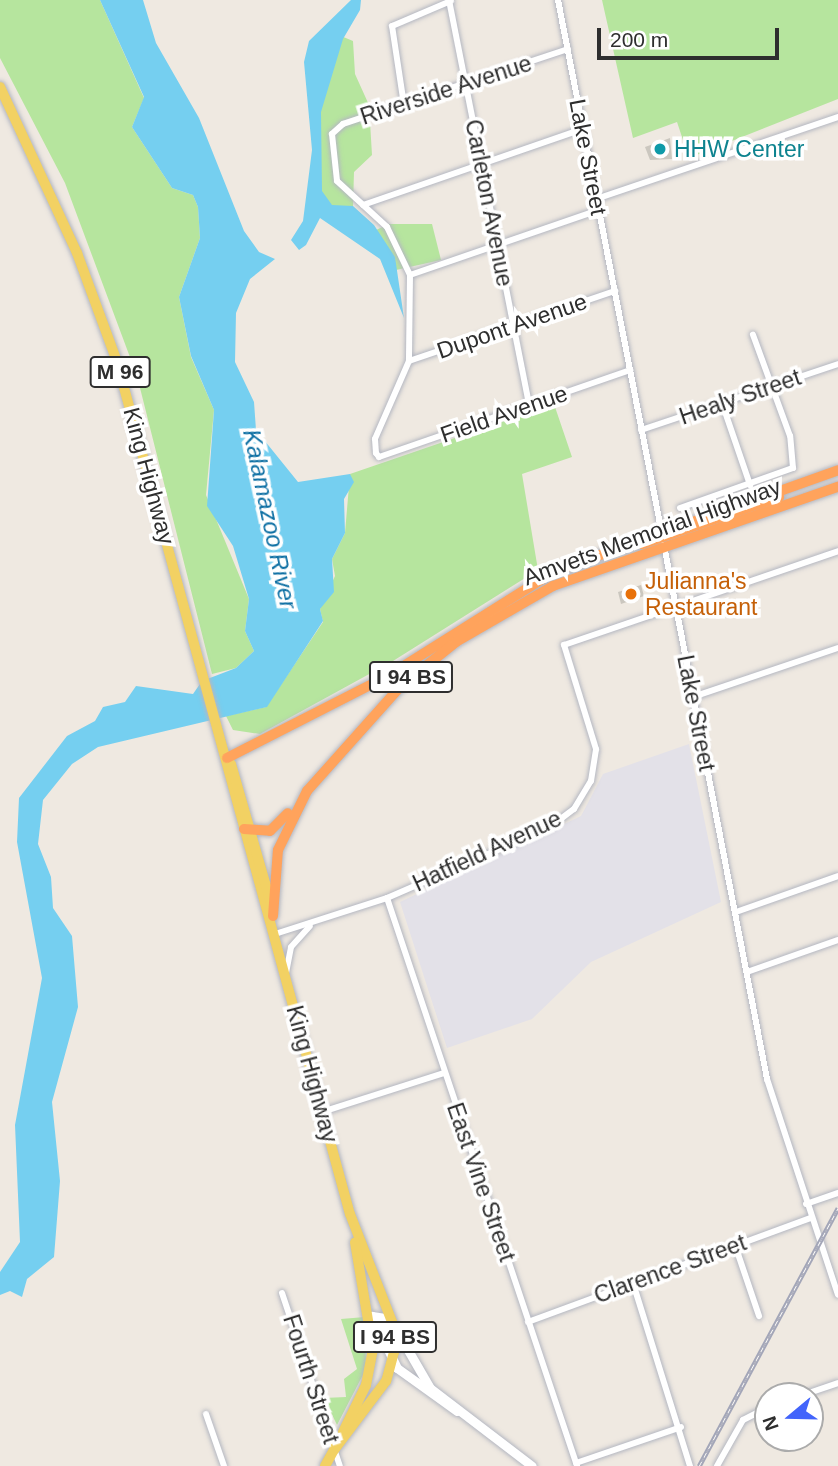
<!DOCTYPE html>
<style>
body{margin:0}
#map{position:relative;width:838px;height:1466px;overflow:hidden;background:#efe9e1;font-family:Arial,sans-serif}
div>[style]{position:absolute}
.industrial>*{inset:0;background:#e3e1e8}
.green>*{inset:0;background:#b6e59e}
.water>*{inset:0;background:#75cff0}
.building>*{inset:0;background:#cbc7bf}
.roads{filter:drop-shadow(0 0 2px #b4b7c1) drop-shadow(0 0 2px #b4b7c1)}
.street>*{height:6px;margin:-3px;padding:0 3px;transform-origin:3px;border-radius:3px;background:#fff}
.secondary>*{height:9px;margin:-4.5px;padding:0 4.5px;transform-origin:4.5px;border-radius:4.5px;background:#fff}
.primary>*{height:10px;margin:-5px;padding:0 5px;transform-origin:5px;border-radius:5px;background:#f2d163}
.highway>*{height:10px;margin:-5px;padding:0 5px;transform-origin:5px;border-radius:5px;background:#ffa35c}
.rail>*{height:4.5px;margin-top:-2.25px;transform-origin:0;background:repeating-linear-gradient(90deg,#fff 0 5px,#a3a6b8 0 10px);box-sizing:border-box;border-block:2px solid #a3a6b8}
.dots>*{width:19px;height:19px;translate:-50% -50%;box-sizing:border-box;border:4px solid #fff;border-radius:50%}
span{translate:-50% -50%;white-space:nowrap;text-align:center;line-height:1.15;-webkit-text-stroke:7px #fff;paint-order:stroke}
.shield-label span{padding:2px 5px;background:#fff;border:2px solid;border-radius:5px;-webkit-text-stroke-width:0}
.shield-label{font-size:21px;color:#2e2e2e;font-weight:700}
.street-label{font-size:23px;color:#2e2e2e}
.culture-label{font-size:23px;color:#0d838f}
.left{translate:0 -50%;text-align:left}
.food-label{font-size:23px;color:#c56008}
.water-label{font-size:24px;color:#0d6fa3;font-style:italic}
.north{position:absolute;left:754px;top:1382px;width:70px;height:70px;box-sizing:border-box;background:#fff;border:2px solid #ababab;border-radius:50%;rotate:251deg;font-size:19px;font-weight:700;line-height:28px;text-align:center;color:#2e2e2e}
.north::after{content:'';display:block;margin:auto;width:24px;height:32px;background:#4264fb;clip-path:polygon(50% 0,100% 100%,50% 72%,0 100%)}
.scale{position:absolute;left:597px;top:28px;width:182px;height:32px;box-sizing:border-box;border:4px solid #2e2e2e;border-top:0;padding-left:9px;font-size:21px;line-height:24px;white-space:nowrap;color:#2e2e2e;-webkit-text-stroke:5px #fff;paint-order:stroke}
</style>
<div id="map">
<div class="industrial">
<div style="clip-path:polygon(689px 744px,721px 902px,591px 962px,532px 1019px,447px 1048px,400px 902px,581px 816px,603px 774px)"></div>
</div>
<div class="green">
<div style="clip-path:polygon(0 0,100px 0,144px 98px,132px 127px,172px 188px,193px 195px,198px 207px,200px 238px,179px 297px,191px 357px,214px 410px,206px 495px,249px 599px,245px 631px,254px 651px,236px 668px,212px 674px,137px 376px,65px 183px,0 58px)"></div>
<div style="clip-path:polygon(602px 0,838px 0,838px 99px,689px 158px,677px 122px,633px 138px)"></div>
<div style="clip-path:polygon(341px 36px,353px 41px,355px 74px,369px 105px,372px 155px,354px 172px,353px 206px,338px 216px,317px 202px,315px 95px)"></div>
<div style="clip-path:polygon(389px 224px,432px 224px,441px 260px,396px 270px,376px 230px)"></div>
<div style="clip-path:polygon(554px 404px,572px 457px,522px 474px,538px 570px,393px 661px,260px 734px,233px 730px,226px 716px,266px 707px,323px 622px,320px 609px,335px 576px,332px 559px,345px 533px,350px 474px)"></div>
<div style="clip-path:polygon(365px 1317px,366px 1369px,337px 1425px,324px 1398px,346px 1397px,344px 1379px,357px 1369px,341px 1319px)"></div>
</div>
<div class="water">
<div style="clip-path:polygon(100px 0,143px 0,156px 43px,199px 118px,244px 231px,259px 252px,275px 259px,250px 279px,236px 313px,235px 362px,254px 402px,256px 430px,298px 482px,350px 474px,354px 482px,344px 499px,345px 533px,332px 559px,334px 592px,320px 609px,323px 621px,267px 707px,98px 747px,72px 764px,43px 800px,38px 844px,51px 877px,53px 908px,72px 936px,78px 1007px,52px 1102px,60px 1181px,54px 1257px,27px 1279px,22px 1297px,10px 1291px,0 1295px,0 1272px,20px 1242px,15px 1125px,42px 978px,17px 842px,19px 798px,67px 736px,95px 721px,103px 707px,125px 702px,136px 686px,193px 694px,202px 681px,236px 668px,254px 651px,245px 631px,249px 599px,233px 546px,207px 506px,214px 410px,191px 356px,179px 297px,200px 238px,198px 207px,193px 195px,172px 188px,132px 127px,144px 97px)"></div>
<div style="clip-path:polygon(351px 0,361px 0,360px 10px,343px 39px,321px 112px,322px 191px,332px 205px,353px 206px,374px 225px,395px 257px,404px 318px,380px 259px,320px 218px,306px 245px,299px 250px,291px 240px,303px 221px,312px 150px,304px 62px,309px 41px)"></div>
</div>
<div class="building">
<div style="clip-path:polygon(670px 138px,672px 159px,650px 160px,645px 147px)"></div>
<div style="clip-path:polygon(641px 585px,644px 596px,621px 604px,618px 592px)"></div>
</div>
<div class="roads">
<div class="street">
<div style="left:449px;top:0;width:413px;rotate:78.8deg"></div>
<div style="left:558px;top:0;width:544px;rotate:78.98deg"></div>
<div style="left:568px;top:49px;width:237px;rotate:161.6deg"></div>
<div style="left:343px;top:124px;width:15px;rotate:138deg"></div>
<div style="left:332px;top:134px;width:47px;rotate:83.9deg"></div>
<div style="left:337px;top:181px;width:68px;rotate:42.6deg"></div>
<div style="left:387px;top:227px;width:53px;rotate:64.4deg"></div>
<div style="left:410px;top:275px;width:86px;rotate:90.7deg"></div>
<div style="left:409px;top:361px;width:85px;rotate:113.6deg"></div>
<div style="left:375px;top:439px;width:14px;rotate:86deg"></div>
<div style="left:376px;top:453px;width:5px;rotate:53deg"></div>
<div style="left:379px;top:457px;width:266px;rotate:-19.1deg"></div>
<div style="left:404px;top:105px;width:80px;rotate:-98.6deg"></div>
<div style="left:392px;top:26px;width:64px;rotate:-23deg"></div>
<div style="left:596px;top:199px;width:256px;rotate:-18.7deg"></div>
<div style="left:363px;top:205px;width:232px;rotate:-19.1deg"></div>
<div style="left:410px;top:275px;width:200px;rotate:-19deg"></div>
<div style="left:409px;top:361px;width:218px;rotate:-18.8deg"></div>
<div style="left:722px;top:403px;width:87px;rotate:71.1deg"></div>
<div style="left:641px;top:430px;width:208px;rotate:-18.5deg"></div>
<div style="left:680px;top:508px;width:120px;rotate:-19.5deg"></div>
<div style="left:793px;top:468px;width:32px;rotate:-95deg"></div>
<div style="left:790px;top:436px;width:108px;rotate:-110.1deg"></div>
<div style="left:664px;top:545px;width:544px;rotate:79.08deg"></div>
<div style="left:767px;top:1079px;width:227px;rotate:71.8deg"></div>
<div style="left:693px;top:697px;width:153px;rotate:-18.7deg"></div>
<div style="left:387px;top:898px;width:599px;rotate:71.5deg"></div>
<div style="left:736px;top:912px;width:108px;rotate:-19.4deg"></div>
<div style="left:275px;top:934px;width:118px;rotate:-17.8deg"></div>
<div style="left:387px;top:898px;width:178px;rotate:-23.5deg"></div>
<div style="left:550px;top:827px;width:30px;rotate:-37deg"></div>
<div style="left:574px;top:809px;width:33px;rotate:-59deg"></div>
<div style="left:591px;top:781px;width:32px;rotate:-81deg"></div>
<div style="left:596px;top:749px;width:109px;rotate:-107.1deg"></div>
<div style="left:564px;top:645px;width:290px;rotate:-18.9deg"></div>
<div style="left:747px;top:972px;width:96px;rotate:-19.4deg"></div>
<div style="left:286px;top:973px;width:26px;rotate:-79deg"></div>
<div style="left:291px;top:947px;width:28px;rotate:-48deg"></div>
<div style="left:322px;top:1112px;width:128px;rotate:-17.7deg"></div>
<div style="left:806px;top:1204px;width:34px;rotate:-19deg"></div>
<div style="left:735px;top:1245px;width:75px;rotate:71.3deg"></div>
<div style="left:633px;top:1283px;width:192px;rotate:72.7deg"></div>
<div style="left:282px;top:1293px;width:182px;rotate:71.5deg"></div>
<div style="left:528px;top:1322px;width:302px;rotate:-20.2deg"></div>
<div style="left:800px;top:1396px;width:40px;rotate:-18.9deg"></div>
<div style="left:206px;top:1414px;width:55px;rotate:70.9deg"></div>
<div style="left:576px;top:1463px;width:111px;rotate:-18.9deg"></div>
<div style="left:717px;top:1466px;width:53px;rotate:-60.5deg"></div>
<div style="left:743px;top:1420px;width:28px;rotate:-27deg"></div>
</div>
<div class="secondary">
<div style="left:457px;top:1411px;width:74px;rotate:-144.4deg"></div>
<div style="left:397px;top:1368px;width:58px;rotate:-115.7deg"></div>
<div style="left:372px;top:1316px;width:18px;rotate:9deg"></div>
<div style="left:390px;top:1319px;width:80px;rotate:59.9deg"></div>
<div style="left:430px;top:1388px;width:128px;rotate:37.4deg"></div>
</div>
<div class="primary">
<div style="left:0;top:87px;width:183px;rotate:65.1deg"></div>
<div style="left:77px;top:253px;width:116px;rotate:69.8deg"></div>
<div style="left:117px;top:362px;width:883px;rotate:74.71deg"></div>
<div style="left:350px;top:1214px;width:116px;rotate:68.7deg"></div>
<div style="left:392px;top:1322px;width:30px;rotate:86deg"></div>
<div style="left:394px;top:1352px;width:30px;rotate:105deg"></div>
<div style="left:386px;top:1381px;width:86px;rotate:127deg"></div>
<div style="left:231px;top:764px;width:149px;rotate:74deg"></div>
<div style="left:343px;top:1432px;width:52px;rotate:-63.9deg"></div>
<div style="left:366px;top:1385px;width:36px;rotate:-79deg"></div>
<div style="left:373px;top:1350px;width:109px;rotate:-99.5deg"></div>
<div style="left:325px;top:1466px;width:23px;rotate:-61deg"></div>
</div>
<div class="highway">
<div style="left:642px;top:544px;width:145px;rotate:-18.9deg"></div>
<div style="left:227px;top:758px;width:178px;rotate:-27deg"></div>
<div style="left:386px;top:677px;width:199px;rotate:-32.1deg"></div>
<div style="left:555px;top:571px;width:300px;rotate:-19.6deg"></div>
<div style="left:244px;top:829px;width:26px;rotate:4deg"></div>
<div style="left:270px;top:831px;width:25px;rotate:-45deg"></div>
<div style="left:273px;top:916px;width:66px;rotate:-85.7deg"></div>
<div style="left:278px;top:850px;width:66px;rotate:-63.8deg"></div>
<div style="left:307px;top:791px;width:141px;rotate:-48.2deg"></div>
<div style="left:401px;top:686px;width:70px;rotate:-38.7deg"></div>
<div style="left:456px;top:642px;width:112px;rotate:-30deg"></div>
<div style="left:553px;top:586px;width:302px;rotate:-19.2deg"></div>
</div>
</div>
<div class="rail">
<div style="left:699px;top:1466px;width:293px;rotate:-61.7deg"></div>
</div>
<div class="dots">
<div style="left:660px;top:149px;background:#0f9aa8"></div>
<div style="left:631px;top:594px;background:#e8710a"></div>
</div>
<div class="shield-label">
<span style="left:120px;top:372px">M 96</span>
<span style="left:411px;top:677px">I 94 BS</span>
<span style="left:395px;top:1337px">I 94 BS</span>
</div>
<div class="street-label">
<span style="left:446px;top:90px;rotate:-18deg">Riverside Avenue</span>
<span style="left:588px;top:157px;rotate:79deg">Lake Street</span>
<span style="left:489px;top:203px;rotate:79deg">Carleton Avenue</span>
<span style="left:512px;top:326px;rotate:-19deg">Dupont Avenue</span>
<span style="left:740px;top:397px;rotate:-19deg">Healy Street</span>
<span style="left:504px;top:414px;rotate:-19deg">Field Avenue</span>
<span style="left:149px;top:476px;rotate:75deg">King Highway</span>
<span style="left:652px;top:532px;rotate:-20deg">Amvets Memorial Highway</span>
<span style="left:696px;top:713px;rotate:79deg">Lake Street</span>
<span style="left:487px;top:851px;rotate:-25deg">Hatfield Avenue</span>
<span style="left:312px;top:1074px;rotate:75deg">King Highway</span>
<span style="left:481px;top:1182px;rotate:71deg">East Vine Street</span>
<span style="left:670px;top:1269px;rotate:-20deg">Clarence Street</span>
<span style="left:311px;top:1379px;rotate:72deg">Fourth Street</span>
</div>
<div class="culture-label">
<span class="left" style="left:674px;top:149px">HHW Center</span>
</div>
<div class="food-label">
<span class="left" style="left:645px;top:594px">Julianna's<br>Restaurant</span>
</div>
<div class="water-label">
<span style="left:270px;top:519px;rotate:78deg">Kalamazoo River</span>
</div>
<div class="north">N</div>
<div class="scale">200 m</div>
</div>
